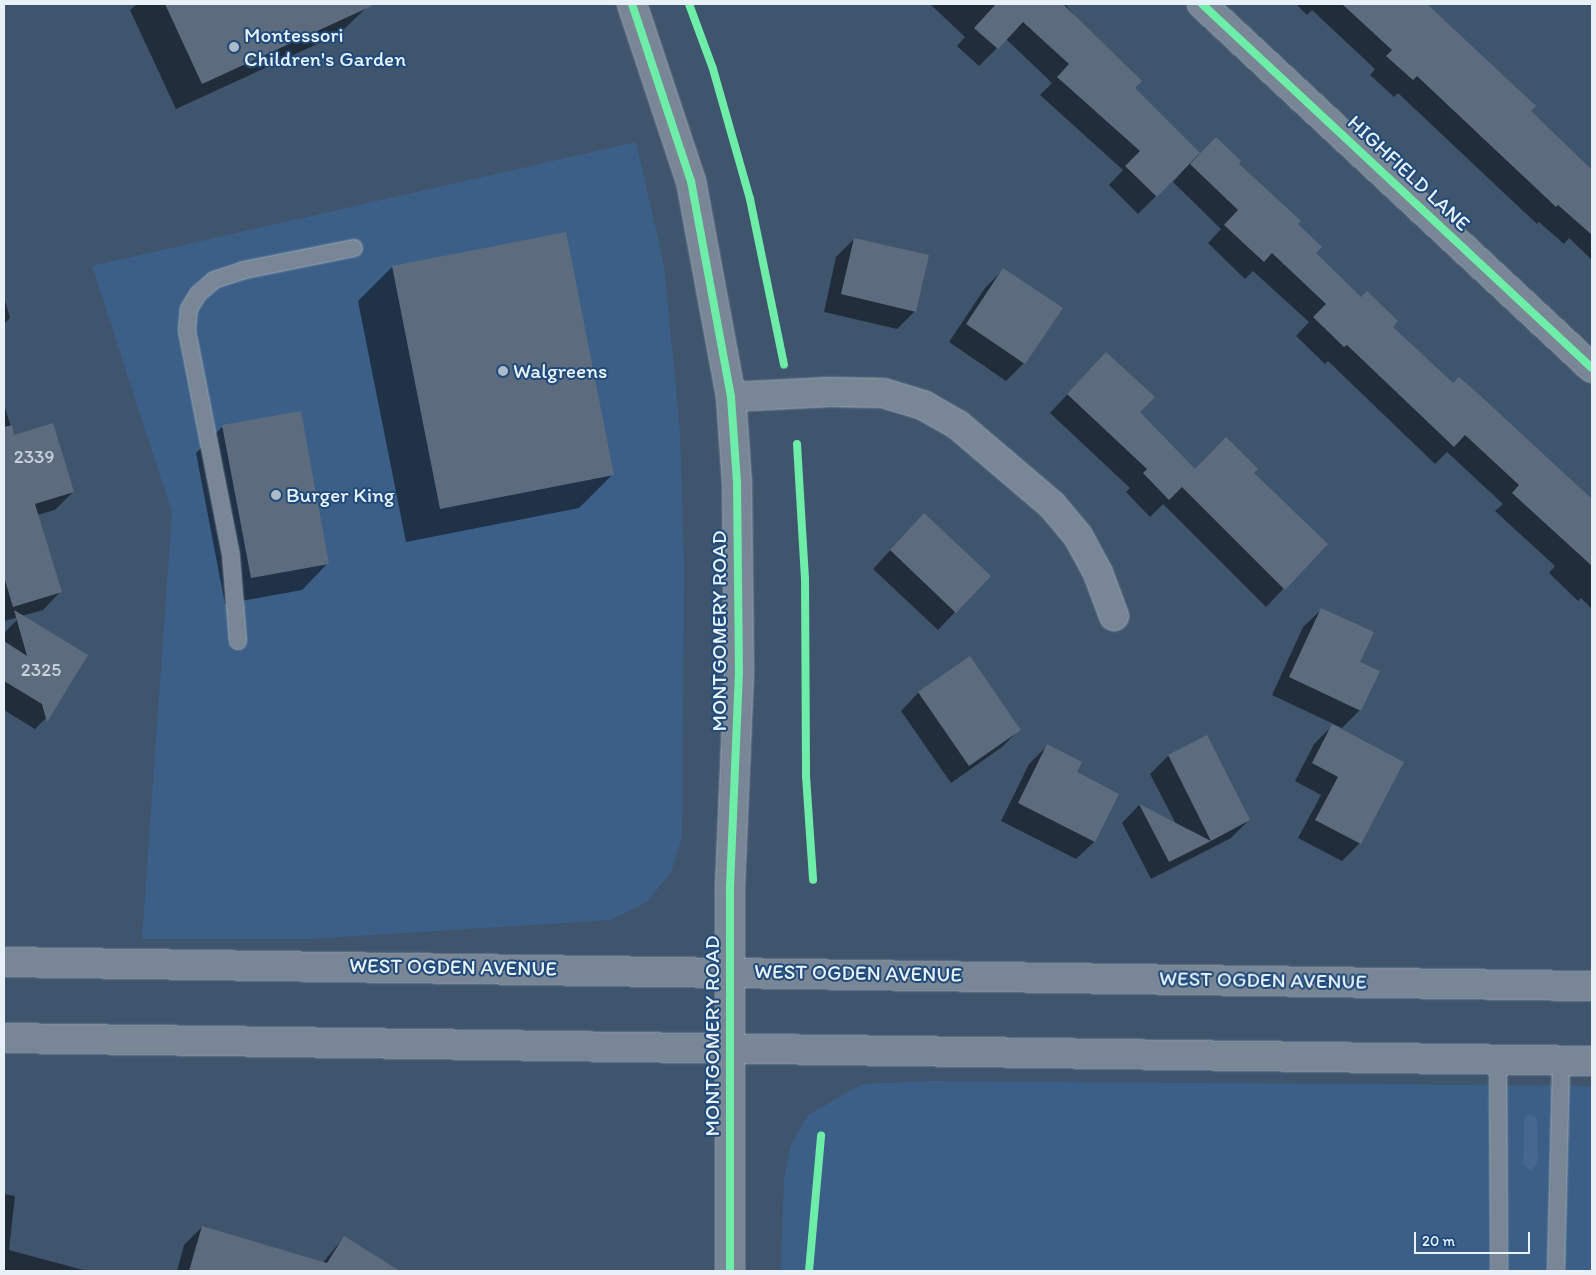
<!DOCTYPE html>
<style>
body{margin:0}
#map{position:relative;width:1596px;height:1275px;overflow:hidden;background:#3f556e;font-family:Itim,sans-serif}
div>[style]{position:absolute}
.built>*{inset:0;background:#3b5f87}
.green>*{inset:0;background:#46688e}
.shadow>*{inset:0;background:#0007}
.building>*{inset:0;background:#5c6c7e}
.roads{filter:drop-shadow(0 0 1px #9faab7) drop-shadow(0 0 1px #9faab7)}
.service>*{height:16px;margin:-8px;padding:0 8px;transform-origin:8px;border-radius:8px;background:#798695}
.minor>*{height:28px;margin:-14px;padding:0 14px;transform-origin:14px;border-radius:14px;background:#798695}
.tertiary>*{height:28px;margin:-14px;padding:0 14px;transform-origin:14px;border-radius:14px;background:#798695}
.primary>*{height:28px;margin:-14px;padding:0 14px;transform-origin:14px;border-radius:14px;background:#798695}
.cycleway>*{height:8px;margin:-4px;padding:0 4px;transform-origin:4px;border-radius:4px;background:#6deda7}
.dots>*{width:14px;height:14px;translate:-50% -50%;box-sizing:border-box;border:2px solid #1f4a7a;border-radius:50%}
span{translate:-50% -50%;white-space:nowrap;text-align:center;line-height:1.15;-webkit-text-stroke:4px #1f4a7a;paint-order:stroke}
.number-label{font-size:19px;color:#c5d0da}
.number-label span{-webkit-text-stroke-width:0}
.poi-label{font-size:21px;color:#e8f1f8}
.left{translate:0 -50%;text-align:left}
.street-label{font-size:21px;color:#e8f1f8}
.frame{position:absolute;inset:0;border:5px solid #e8f1f8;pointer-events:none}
.scale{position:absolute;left:1414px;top:1232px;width:116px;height:22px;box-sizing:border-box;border:2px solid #e8f1f8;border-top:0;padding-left:6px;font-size:15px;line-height:18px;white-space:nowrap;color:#e8f1f8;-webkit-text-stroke:4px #1f4a7a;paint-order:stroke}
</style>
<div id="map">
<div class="built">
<div style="clip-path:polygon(636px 142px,664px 265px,680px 432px,684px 568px,682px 837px,671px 872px,647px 902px,610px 920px,308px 939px,142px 939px,172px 512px,92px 266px)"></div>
<div style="clip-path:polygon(933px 1081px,1592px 1086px,1592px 1271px,781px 1271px,784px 1178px,791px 1145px,808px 1115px,862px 1084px)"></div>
</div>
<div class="green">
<div style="clip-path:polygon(1529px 1114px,1536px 1118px,1537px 1123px,1538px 1163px,1531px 1171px,1523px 1164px,1524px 1119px)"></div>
</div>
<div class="shadow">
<div style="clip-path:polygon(137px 4px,364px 4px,366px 8px,339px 34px,176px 109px,130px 10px)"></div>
<div style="clip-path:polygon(930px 4px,1065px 4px,1133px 88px,1200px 155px,1237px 164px,1296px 224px,1315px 253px,1391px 327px,1453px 384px,1473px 391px,1592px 503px,1592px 609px,1581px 598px,1578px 601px,1549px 573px,1555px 566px,1495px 511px,1503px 504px,1447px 452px,1435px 464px,1328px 361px,1325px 364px,1296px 336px,1309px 322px,1253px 271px,1245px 279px,1208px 243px,1221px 229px,1173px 182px,1195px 157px,1138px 214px,1109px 185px,1123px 170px,1040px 95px,1052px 83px,1006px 39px,979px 66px,957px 46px,965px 37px)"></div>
<div style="clip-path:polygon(1296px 4px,1425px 4px,1534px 106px,1530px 111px,1592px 184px,1592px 260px,1569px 238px,1564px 244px,1539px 222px,1537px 224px,1398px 93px,1394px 97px,1370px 75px,1375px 69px,1312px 10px,1307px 15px)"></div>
<div style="clip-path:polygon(565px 233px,613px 474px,579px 508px,406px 542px,358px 301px,392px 267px)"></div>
<div style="clip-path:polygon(854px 239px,915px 311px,897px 329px,824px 312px,836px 257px)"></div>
<div style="clip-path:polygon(1003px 270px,1061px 308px,1024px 363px,1006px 381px,949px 342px,985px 288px)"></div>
<div style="clip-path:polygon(4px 297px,10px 318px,4px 324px)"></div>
<div style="clip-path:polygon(1089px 371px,1139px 412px,1195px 470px,1252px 473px,1326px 544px,1266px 607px,1163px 504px,1150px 517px,1126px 492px,1130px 488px,1050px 413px)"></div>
<div style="clip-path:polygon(4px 405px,14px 436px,73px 492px,55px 510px,37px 515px,60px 592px,43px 610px,21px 616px,53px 711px,35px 729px,4px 710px,4px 633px,20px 617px,4px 621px)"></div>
<div style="clip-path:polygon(222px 427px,328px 563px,302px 590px,225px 604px,196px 453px)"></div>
<div style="clip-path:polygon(906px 533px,955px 612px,938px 630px,873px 569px)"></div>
<div style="clip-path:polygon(1321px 610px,1359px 663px,1360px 710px,1342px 728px,1272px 695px,1303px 627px)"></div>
<div style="clip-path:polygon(970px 657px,1020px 729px,1002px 747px,951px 783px,901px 711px,918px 693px)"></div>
<div style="clip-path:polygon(1332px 726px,1360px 843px,1342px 861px,1298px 838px,1321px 795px,1295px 781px,1314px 744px)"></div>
<div style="clip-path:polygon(1206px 737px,1249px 820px,1231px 838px,1151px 879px,1122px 823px,1139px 805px,1176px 824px,1150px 774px,1168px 756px)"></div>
<div style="clip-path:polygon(1047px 746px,1076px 773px,1094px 842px,1076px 859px,1001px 821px,1029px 764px)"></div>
<div style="clip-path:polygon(4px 1194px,15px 1196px,9px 1250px,87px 1271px,4px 1271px)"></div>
<div style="clip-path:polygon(202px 1227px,296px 1255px,291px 1271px,177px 1271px,184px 1245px)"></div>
<div style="clip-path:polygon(344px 1237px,398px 1271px,316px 1271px)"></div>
</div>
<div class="building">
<div style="clip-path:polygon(165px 4px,376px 4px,202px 84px)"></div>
<div style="clip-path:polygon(996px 4px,1063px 4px,1142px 81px,1135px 88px,1200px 153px,1157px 197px,1125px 166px,1140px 151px,1057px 77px,1069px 64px,1023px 22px,998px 49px,974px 28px)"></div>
<div style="clip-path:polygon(1342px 4px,1427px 4px,1536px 106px,1531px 111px,1592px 170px,1592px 235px,1558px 205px,1556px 207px,1417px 76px,1413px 80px,1386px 56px,1392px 50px)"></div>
<div style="clip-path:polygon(1216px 137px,1241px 161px,1239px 164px,1301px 221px,1298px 224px,1322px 247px,1316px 253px,1361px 297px,1367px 291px,1398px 321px,1393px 327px,1453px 383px,1459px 377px,1474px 390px,1592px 499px,1592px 566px,1512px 493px,1519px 485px,1465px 435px,1454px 447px,1347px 345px,1344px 347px,1313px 317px,1326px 304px,1272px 253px,1264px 262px,1224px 225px,1238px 210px,1190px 164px)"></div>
<div style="clip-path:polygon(566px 232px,614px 475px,440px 509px,392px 266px)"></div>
<div style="clip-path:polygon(854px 238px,929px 255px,916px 312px,841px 294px)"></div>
<div style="clip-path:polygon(1003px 268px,1063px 308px,1025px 364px,966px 324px)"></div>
<div style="clip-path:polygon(1106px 352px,1155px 397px,1140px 412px,1195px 469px,1226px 437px,1258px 469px,1254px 473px,1328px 544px,1285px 590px,1182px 487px,1169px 500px,1143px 473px,1147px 469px,1067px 394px)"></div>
<div style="clip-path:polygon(301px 411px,329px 564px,251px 578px,222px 425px)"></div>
<div style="clip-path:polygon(53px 423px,74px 492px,35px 504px,62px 592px,13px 607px,4px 577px,4px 427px,12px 425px,14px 435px)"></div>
<div style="clip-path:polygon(924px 513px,991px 576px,956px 613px,890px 550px)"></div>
<div style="clip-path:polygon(1321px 608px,1374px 632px,1360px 662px,1380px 671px,1361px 711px,1289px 677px)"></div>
<div style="clip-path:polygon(14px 610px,88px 655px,47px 722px,42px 704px,4px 681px,4px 641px,27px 656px)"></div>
<div style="clip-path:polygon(970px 656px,1021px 730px,969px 766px,918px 692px)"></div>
<div style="clip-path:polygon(1332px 724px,1404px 762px,1361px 844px,1315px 820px,1338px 777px,1312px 763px)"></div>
<div style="clip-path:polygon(1207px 735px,1250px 820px,1211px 841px,1168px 755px)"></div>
<div style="clip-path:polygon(1047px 744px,1082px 762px,1077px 772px,1119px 794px,1095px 842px,1018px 803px)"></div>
<div style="clip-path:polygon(1139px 804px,1211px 841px,1169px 862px)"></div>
<div style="clip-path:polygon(202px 1226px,327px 1263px,344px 1236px,400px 1271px,189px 1271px)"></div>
</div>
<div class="roads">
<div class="service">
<div style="left:238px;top:641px;width:86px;rotate:-94.7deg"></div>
<div style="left:231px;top:555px;width:229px;rotate:-101.1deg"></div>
<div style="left:187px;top:330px;width:21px;rotate:-85deg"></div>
<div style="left:189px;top:309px;width:17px;rotate:-59deg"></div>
<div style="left:198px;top:294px;width:21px;rotate:-41deg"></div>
<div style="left:214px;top:280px;width:32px;rotate:-18deg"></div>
<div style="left:244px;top:270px;width:112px;rotate:-11.3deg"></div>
<div style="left:1498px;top:1061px;width:210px;rotate:89.7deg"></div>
<div style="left:1556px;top:1271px;width:211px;rotate:-88.6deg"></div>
</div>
<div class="minor">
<div style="left:1202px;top:4px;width:533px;rotate:43.03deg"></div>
<div style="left:731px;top:397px;width:98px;rotate:-2.9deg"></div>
<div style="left:829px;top:392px;width:54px;rotate:1.1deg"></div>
<div style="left:883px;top:393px;width:42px;rotate:16.7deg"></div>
<div style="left:923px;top:405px;width:40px;rotate:29.7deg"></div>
<div style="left:958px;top:425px;width:123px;rotate:40.4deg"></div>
<div style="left:1052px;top:505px;width:40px;rotate:50deg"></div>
<div style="left:1078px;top:536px;width:42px;rotate:61.6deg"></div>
<div style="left:1098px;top:573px;width:46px;rotate:69.6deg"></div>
</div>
<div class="tertiary">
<div style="left:632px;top:4px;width:187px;rotate:71.6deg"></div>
<div style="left:691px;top:181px;width:220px;rotate:79.5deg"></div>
<div style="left:731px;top:397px;width:85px;rotate:86deg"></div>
<div style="left:737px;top:482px;width:190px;rotate:89.4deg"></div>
<div style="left:739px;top:672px;width:217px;rotate:92.4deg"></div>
<div style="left:730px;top:889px;width:382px;rotate:90deg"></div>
</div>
<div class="primary">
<div style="left:4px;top:962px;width:1588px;rotate:0.87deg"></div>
<div style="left:4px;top:1038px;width:1588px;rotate:0.83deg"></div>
</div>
</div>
<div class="cycleway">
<div style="left:632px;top:4px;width:187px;rotate:71.6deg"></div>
<div style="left:691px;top:181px;width:220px;rotate:79.5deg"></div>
<div style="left:731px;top:397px;width:85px;rotate:86deg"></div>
<div style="left:737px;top:482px;width:190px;rotate:89.4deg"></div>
<div style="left:739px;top:672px;width:217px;rotate:92.4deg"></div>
<div style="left:730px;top:889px;width:382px;rotate:90deg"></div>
<div style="left:689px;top:4px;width:69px;rotate:69.7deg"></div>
<div style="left:713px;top:69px;width:135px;rotate:74.1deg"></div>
<div style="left:750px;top:199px;width:169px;rotate:78.4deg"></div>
<div style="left:1202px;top:4px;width:533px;rotate:43.03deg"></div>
<div style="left:797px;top:444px;width:134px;rotate:86.6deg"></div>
<div style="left:805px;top:578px;width:198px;rotate:89.7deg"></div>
<div style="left:806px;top:776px;width:104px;rotate:86.1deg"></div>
<div style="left:809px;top:1271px;width:136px;rotate:-84.9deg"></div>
</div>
<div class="dots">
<div style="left:234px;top:47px;background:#adbac8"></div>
<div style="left:503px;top:371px;background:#adbac8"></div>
<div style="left:276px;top:495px;background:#adbac8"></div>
</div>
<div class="number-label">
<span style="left:34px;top:457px">2339</span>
<span style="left:41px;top:670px">2325</span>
</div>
<div class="poi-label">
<span class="left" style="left:244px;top:47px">Montessori<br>Children's Garden</span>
<span class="left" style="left:513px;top:371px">Walgreens</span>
<span class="left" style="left:286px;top:495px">Burger King</span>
</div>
<div class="street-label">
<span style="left:1409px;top:173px;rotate:43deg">HIGHFIELD LANE</span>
<span style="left:719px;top:631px;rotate:-90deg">MONTGOMERY ROAD</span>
<span style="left:453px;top:967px;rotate:1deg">WEST OGDEN AVENUE</span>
<span style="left:858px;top:973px;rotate:1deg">WEST OGDEN AVENUE</span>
<span style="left:1263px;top:980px;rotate:1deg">WEST OGDEN AVENUE</span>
<span style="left:712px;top:1036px;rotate:-90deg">MONTGOMERY ROAD</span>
</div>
<div class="frame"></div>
<div class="scale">20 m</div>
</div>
